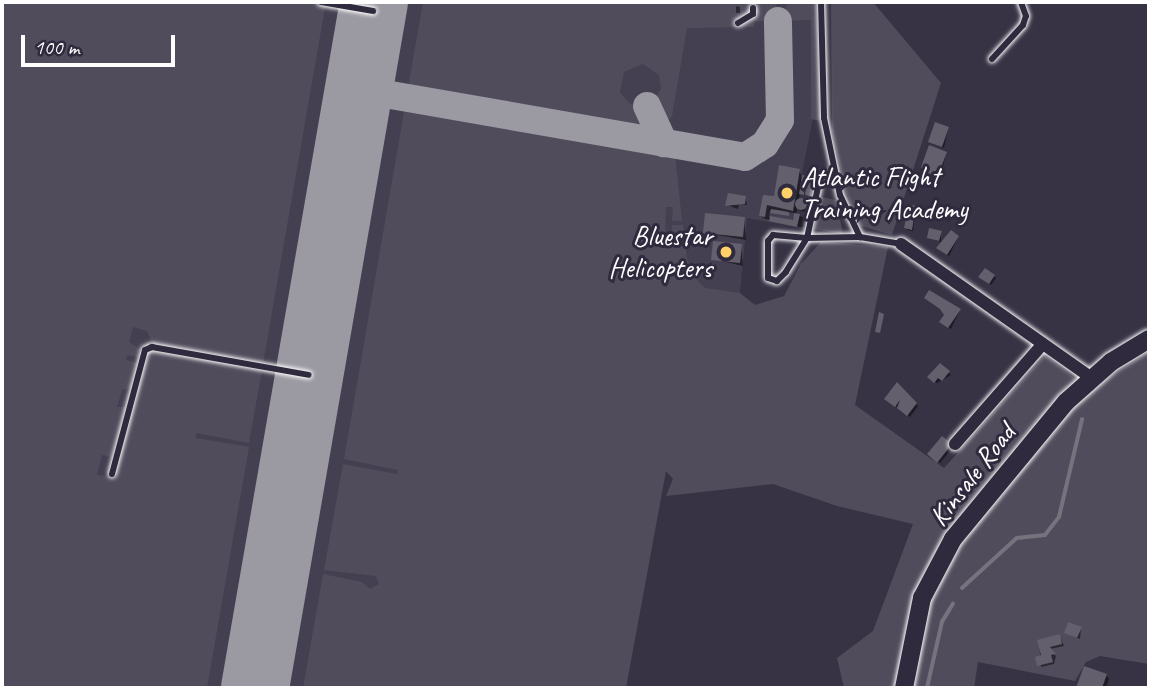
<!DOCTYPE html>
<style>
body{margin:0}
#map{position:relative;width:1151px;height:690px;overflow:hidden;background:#373345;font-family:Caveat,sans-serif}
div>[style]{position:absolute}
.built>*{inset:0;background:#444051}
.green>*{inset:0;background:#514c5c}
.shadow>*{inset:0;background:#0007}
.stream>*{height:3.5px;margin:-1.75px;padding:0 1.75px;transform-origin:1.75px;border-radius:1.75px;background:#76737f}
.taxiway>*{height:28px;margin:-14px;padding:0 14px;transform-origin:14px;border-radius:14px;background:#9b99a2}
.runway>*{height:68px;margin:-34px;padding:0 34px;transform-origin:34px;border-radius:34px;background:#9b99a2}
.building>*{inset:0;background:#635f6d}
.round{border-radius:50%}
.roads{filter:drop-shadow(0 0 2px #fff) drop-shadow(0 0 2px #fff)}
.lane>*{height:6px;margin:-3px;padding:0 3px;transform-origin:3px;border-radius:3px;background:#2f2a3d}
.street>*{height:12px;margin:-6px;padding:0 6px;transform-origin:6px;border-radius:6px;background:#2f2a3d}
.secondary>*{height:18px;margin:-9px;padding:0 9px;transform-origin:9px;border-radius:9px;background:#2f2a3d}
.dots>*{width:19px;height:19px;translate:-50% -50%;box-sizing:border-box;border:4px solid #2f2a3d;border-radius:50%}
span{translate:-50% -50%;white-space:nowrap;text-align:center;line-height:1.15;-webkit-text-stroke:6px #2f2a3d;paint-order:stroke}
.poi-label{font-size:28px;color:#fff}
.left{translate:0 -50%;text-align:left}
.right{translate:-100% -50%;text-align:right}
.street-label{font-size:28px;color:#fff}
.frame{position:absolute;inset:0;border:4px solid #fff;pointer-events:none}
.scale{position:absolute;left:21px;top:35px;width:154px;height:32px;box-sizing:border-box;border:4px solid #fff;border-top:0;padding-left:9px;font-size:21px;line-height:24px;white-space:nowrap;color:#fff;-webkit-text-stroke:5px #2f2a3d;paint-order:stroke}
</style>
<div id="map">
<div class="built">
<div style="clip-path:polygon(2px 2px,816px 2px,813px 118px,791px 226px,747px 218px,740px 293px,743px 300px,692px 292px,626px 688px,2px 688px)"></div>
</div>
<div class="green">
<div style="clip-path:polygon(2px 2px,326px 2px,263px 364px,153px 345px,147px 331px,133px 327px,129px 342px,140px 349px,138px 357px,127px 355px,126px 360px,138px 363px,131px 388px,122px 390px,117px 407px,126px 407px,111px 457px,102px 455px,97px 475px,115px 477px,145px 354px,153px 351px,262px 370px,249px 443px,196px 433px,196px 438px,249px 447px,207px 688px,2px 688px)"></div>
<div style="clip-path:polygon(423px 2px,777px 2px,775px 21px,754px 21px,754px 27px,687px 28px,672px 116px,662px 128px,652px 103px,661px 89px,659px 75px,643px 64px,624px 72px,620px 92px,629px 103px,645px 110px,653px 130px,647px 132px,408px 88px)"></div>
<div style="clip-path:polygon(787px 2px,816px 2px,821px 121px,811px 119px,811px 20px,783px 21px)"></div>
<div style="clip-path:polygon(831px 2px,873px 2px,941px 83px,892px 235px,861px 226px,846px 192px,832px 130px)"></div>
<div style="clip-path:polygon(405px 106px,675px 154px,682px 221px,672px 221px,673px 207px,666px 207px,665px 238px,672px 238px,672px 225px,683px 225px,687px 259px,698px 281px,705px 288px,740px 293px,755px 305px,784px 296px,801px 264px,821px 242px,888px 247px,855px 405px,944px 468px,1045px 356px,1090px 390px,1149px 352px,1149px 664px,1100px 656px,1086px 662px,1075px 681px,978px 662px,974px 688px,844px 688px,837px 658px,873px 631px,913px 524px,837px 506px,773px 484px,666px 496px,673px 479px,666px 471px,626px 688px,303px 688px,323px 574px,362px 582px,370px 589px,379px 584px,376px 576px,324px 570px,343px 464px,397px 474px,398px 470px,344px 459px)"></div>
<div style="clip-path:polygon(821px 197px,836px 200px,843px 234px,814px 229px)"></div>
</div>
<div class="shadow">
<div style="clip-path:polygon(736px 6px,740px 7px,740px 13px,736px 13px)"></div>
<div style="clip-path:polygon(948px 129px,944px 148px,930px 142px)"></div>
<div style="clip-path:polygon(946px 154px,941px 175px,927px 175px,923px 167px)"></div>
<div style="clip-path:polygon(evenodd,799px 170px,802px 177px,814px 179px,811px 196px,800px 194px,799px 199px,809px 202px,807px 213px,797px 209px,796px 215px,806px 218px,805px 228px,765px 219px,761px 216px,764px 197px,775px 198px,799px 170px,770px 211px,796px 213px,794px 223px,769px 217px,770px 211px)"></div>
<div style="clip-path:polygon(745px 197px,747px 205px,739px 204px,738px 209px,727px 205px)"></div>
<div style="clip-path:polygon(916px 207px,913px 231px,908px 230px,906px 228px)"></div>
<div style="clip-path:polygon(744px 219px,746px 240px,705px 233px)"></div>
<div style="clip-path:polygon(941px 232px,941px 242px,929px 238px)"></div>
<div style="clip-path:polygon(958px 237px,949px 256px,940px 250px)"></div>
<div style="clip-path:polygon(741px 246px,743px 266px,713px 259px)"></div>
<div style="clip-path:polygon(986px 270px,996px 278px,991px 285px,983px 279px)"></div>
<div style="clip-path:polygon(960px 310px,951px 329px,944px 324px)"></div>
<div style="clip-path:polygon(940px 365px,951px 375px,937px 383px,930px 377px)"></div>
<div style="clip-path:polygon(897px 385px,918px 406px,910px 417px,887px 399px)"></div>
<div style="clip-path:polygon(942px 438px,953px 447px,940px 463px,929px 454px)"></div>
<div style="clip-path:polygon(1081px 629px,1080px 639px,1068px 634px)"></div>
<div style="clip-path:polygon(1060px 636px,1064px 646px,1050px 649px,1056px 656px,1054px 664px,1041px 667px,1039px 641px)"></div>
<div style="clip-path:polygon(1106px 675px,1109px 679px,1106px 688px,1078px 688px)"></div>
</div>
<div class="stream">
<div style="left:962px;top:588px;width:74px;rotate:-42.3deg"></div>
<div style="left:1017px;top:538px;width:28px;rotate:-6deg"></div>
<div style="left:1045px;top:535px;width:23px;rotate:-52deg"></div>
<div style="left:1059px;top:517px;width:100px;rotate:-76.7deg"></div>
<div style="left:927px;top:688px;width:68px;rotate:-77.2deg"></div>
<div style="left:942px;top:622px;width:21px;rotate:-59deg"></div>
</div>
<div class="taxiway">
<div style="left:364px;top:63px;width:24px;rotate:66deg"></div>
<div style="left:374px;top:85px;width:14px;rotate:39deg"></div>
<div style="left:647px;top:106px;width:41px;rotate:65.3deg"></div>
<div style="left:355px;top:115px;width:17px;rotate:-54deg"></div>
<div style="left:365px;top:101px;width:21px;rotate:-19deg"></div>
<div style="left:385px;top:94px;width:365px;rotate:9.9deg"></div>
<div style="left:745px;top:157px;width:24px;rotate:-33deg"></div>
<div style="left:765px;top:144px;width:28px;rotate:-58deg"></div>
<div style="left:780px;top:120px;width:99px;rotate:-91.2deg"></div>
</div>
<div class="runway">
<div style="left:255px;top:688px;width:696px;rotate:-80.16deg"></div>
</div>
<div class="building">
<div style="clip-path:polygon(935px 122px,949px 127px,942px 147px,928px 142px)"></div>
<div style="clip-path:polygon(929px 145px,947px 152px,939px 173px,933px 171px,931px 177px,921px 167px)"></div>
<div style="clip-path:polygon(779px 165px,800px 169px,793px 211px,767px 205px,765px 217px,759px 216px,763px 195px,774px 196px)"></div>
<div style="clip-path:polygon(802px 175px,814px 177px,811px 196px,805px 195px,806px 185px,804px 195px,799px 194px)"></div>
<div style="clip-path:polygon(728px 193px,746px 196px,745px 204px,725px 206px)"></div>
<div class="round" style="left:795px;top:198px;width:12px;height:12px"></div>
<div style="clip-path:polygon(909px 204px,916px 206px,912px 230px,904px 228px)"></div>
<div style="clip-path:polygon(771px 209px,789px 212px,789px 216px,770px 213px)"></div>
<div style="clip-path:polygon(705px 213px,745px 217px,743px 237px,703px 233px)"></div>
<div style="clip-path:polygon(794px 213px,800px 214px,797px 227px,769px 221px,770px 216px,793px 220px)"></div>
<div style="clip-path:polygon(929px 228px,942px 231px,939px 241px,927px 238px)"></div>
<div style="clip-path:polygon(951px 230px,959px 236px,947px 255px,936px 248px)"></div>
<div style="clip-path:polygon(713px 241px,742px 244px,740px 263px,711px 260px)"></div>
<div style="clip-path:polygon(985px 268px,995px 275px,989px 284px,978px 277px)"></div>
<div style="clip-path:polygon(929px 290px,961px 309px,948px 328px,939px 322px,944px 315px,940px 309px,924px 298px)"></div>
<div style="clip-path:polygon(879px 312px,884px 314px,880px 333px,875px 332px)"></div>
<div style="clip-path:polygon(940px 363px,950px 371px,942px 381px,938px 378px,934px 383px,927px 377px)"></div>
<div style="clip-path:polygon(897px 382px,917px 403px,907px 416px,897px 408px,900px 400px,895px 407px,884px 399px)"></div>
<div style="clip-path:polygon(942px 436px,952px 444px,937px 463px,927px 454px)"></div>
<div style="clip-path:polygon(1068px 622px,1082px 627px,1077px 638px,1064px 633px)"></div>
<div style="clip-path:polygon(1060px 634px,1062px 644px,1050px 647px,1056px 654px,1051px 655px,1053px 662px,1037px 666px,1035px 657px,1041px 655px,1037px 640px)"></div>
<div style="clip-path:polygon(1084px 666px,1107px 674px,1102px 688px,1076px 688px)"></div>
</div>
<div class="roads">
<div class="lane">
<div style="left:321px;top:2px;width:53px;rotate:9.8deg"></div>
<div style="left:821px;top:2px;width:116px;rotate:88.5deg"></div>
<div style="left:824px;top:118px;width:79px;rotate:78.3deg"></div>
<div style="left:840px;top:195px;width:47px;rotate:64.5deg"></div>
<div style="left:738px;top:23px;width:17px;rotate:-31deg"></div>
<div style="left:753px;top:14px;width:6px;rotate:-90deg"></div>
<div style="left:992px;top:59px;width:46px;rotate:-47.6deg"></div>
<div style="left:1023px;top:25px;width:9px;rotate:-72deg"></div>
<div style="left:1026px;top:16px;width:15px;rotate:-110deg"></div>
<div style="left:835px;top:172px;width:16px;rotate:158deg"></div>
<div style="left:820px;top:178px;width:61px;rotate:102.2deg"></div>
<div style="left:807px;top:238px;width:40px;rotate:122deg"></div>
<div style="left:786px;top:272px;width:13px;rotate:135deg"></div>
<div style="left:777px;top:281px;width:9px;rotate:-162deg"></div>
<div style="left:768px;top:278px;width:37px;rotate:-90deg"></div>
<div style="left:768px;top:241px;width:8px;rotate:-50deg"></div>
<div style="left:773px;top:235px;width:34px;rotate:5deg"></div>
<div style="left:807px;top:238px;width:53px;rotate:-1.1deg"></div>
<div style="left:860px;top:237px;width:42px;rotate:9.7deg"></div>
<div style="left:112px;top:474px;width:128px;rotate:-75.1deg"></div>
<div style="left:145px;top:350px;width:8px;rotate:-23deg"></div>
<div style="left:152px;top:347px;width:159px;rotate:10.1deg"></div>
</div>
<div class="street">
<div style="left:901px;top:244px;width:233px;rotate:35.1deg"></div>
<div style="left:955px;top:444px;width:133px;rotate:-48.7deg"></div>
</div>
<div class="secondary">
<div style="left:904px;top:688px;width:92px;rotate:-78.7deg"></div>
<div style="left:922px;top:598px;width:67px;rotate:-62.3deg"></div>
<div style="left:953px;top:539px;width:178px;rotate:-50.5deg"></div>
<div style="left:1066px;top:402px;width:60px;rotate:-41.6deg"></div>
<div style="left:1111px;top:362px;width:44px;rotate:-31.2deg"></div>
</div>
</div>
<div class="dots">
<div style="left:787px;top:193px;background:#ffd166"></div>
<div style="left:726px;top:252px;background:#ffd166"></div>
</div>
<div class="poi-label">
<span class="left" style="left:801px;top:193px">Atlantic Flight<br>Training Academy</span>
<span class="right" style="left:712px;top:252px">Bluestar<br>Helicopters</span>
</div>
<div class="street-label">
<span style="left:972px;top:475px;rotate:-52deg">Kinsale Road</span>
</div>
<div class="frame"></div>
<div class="scale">100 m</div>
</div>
